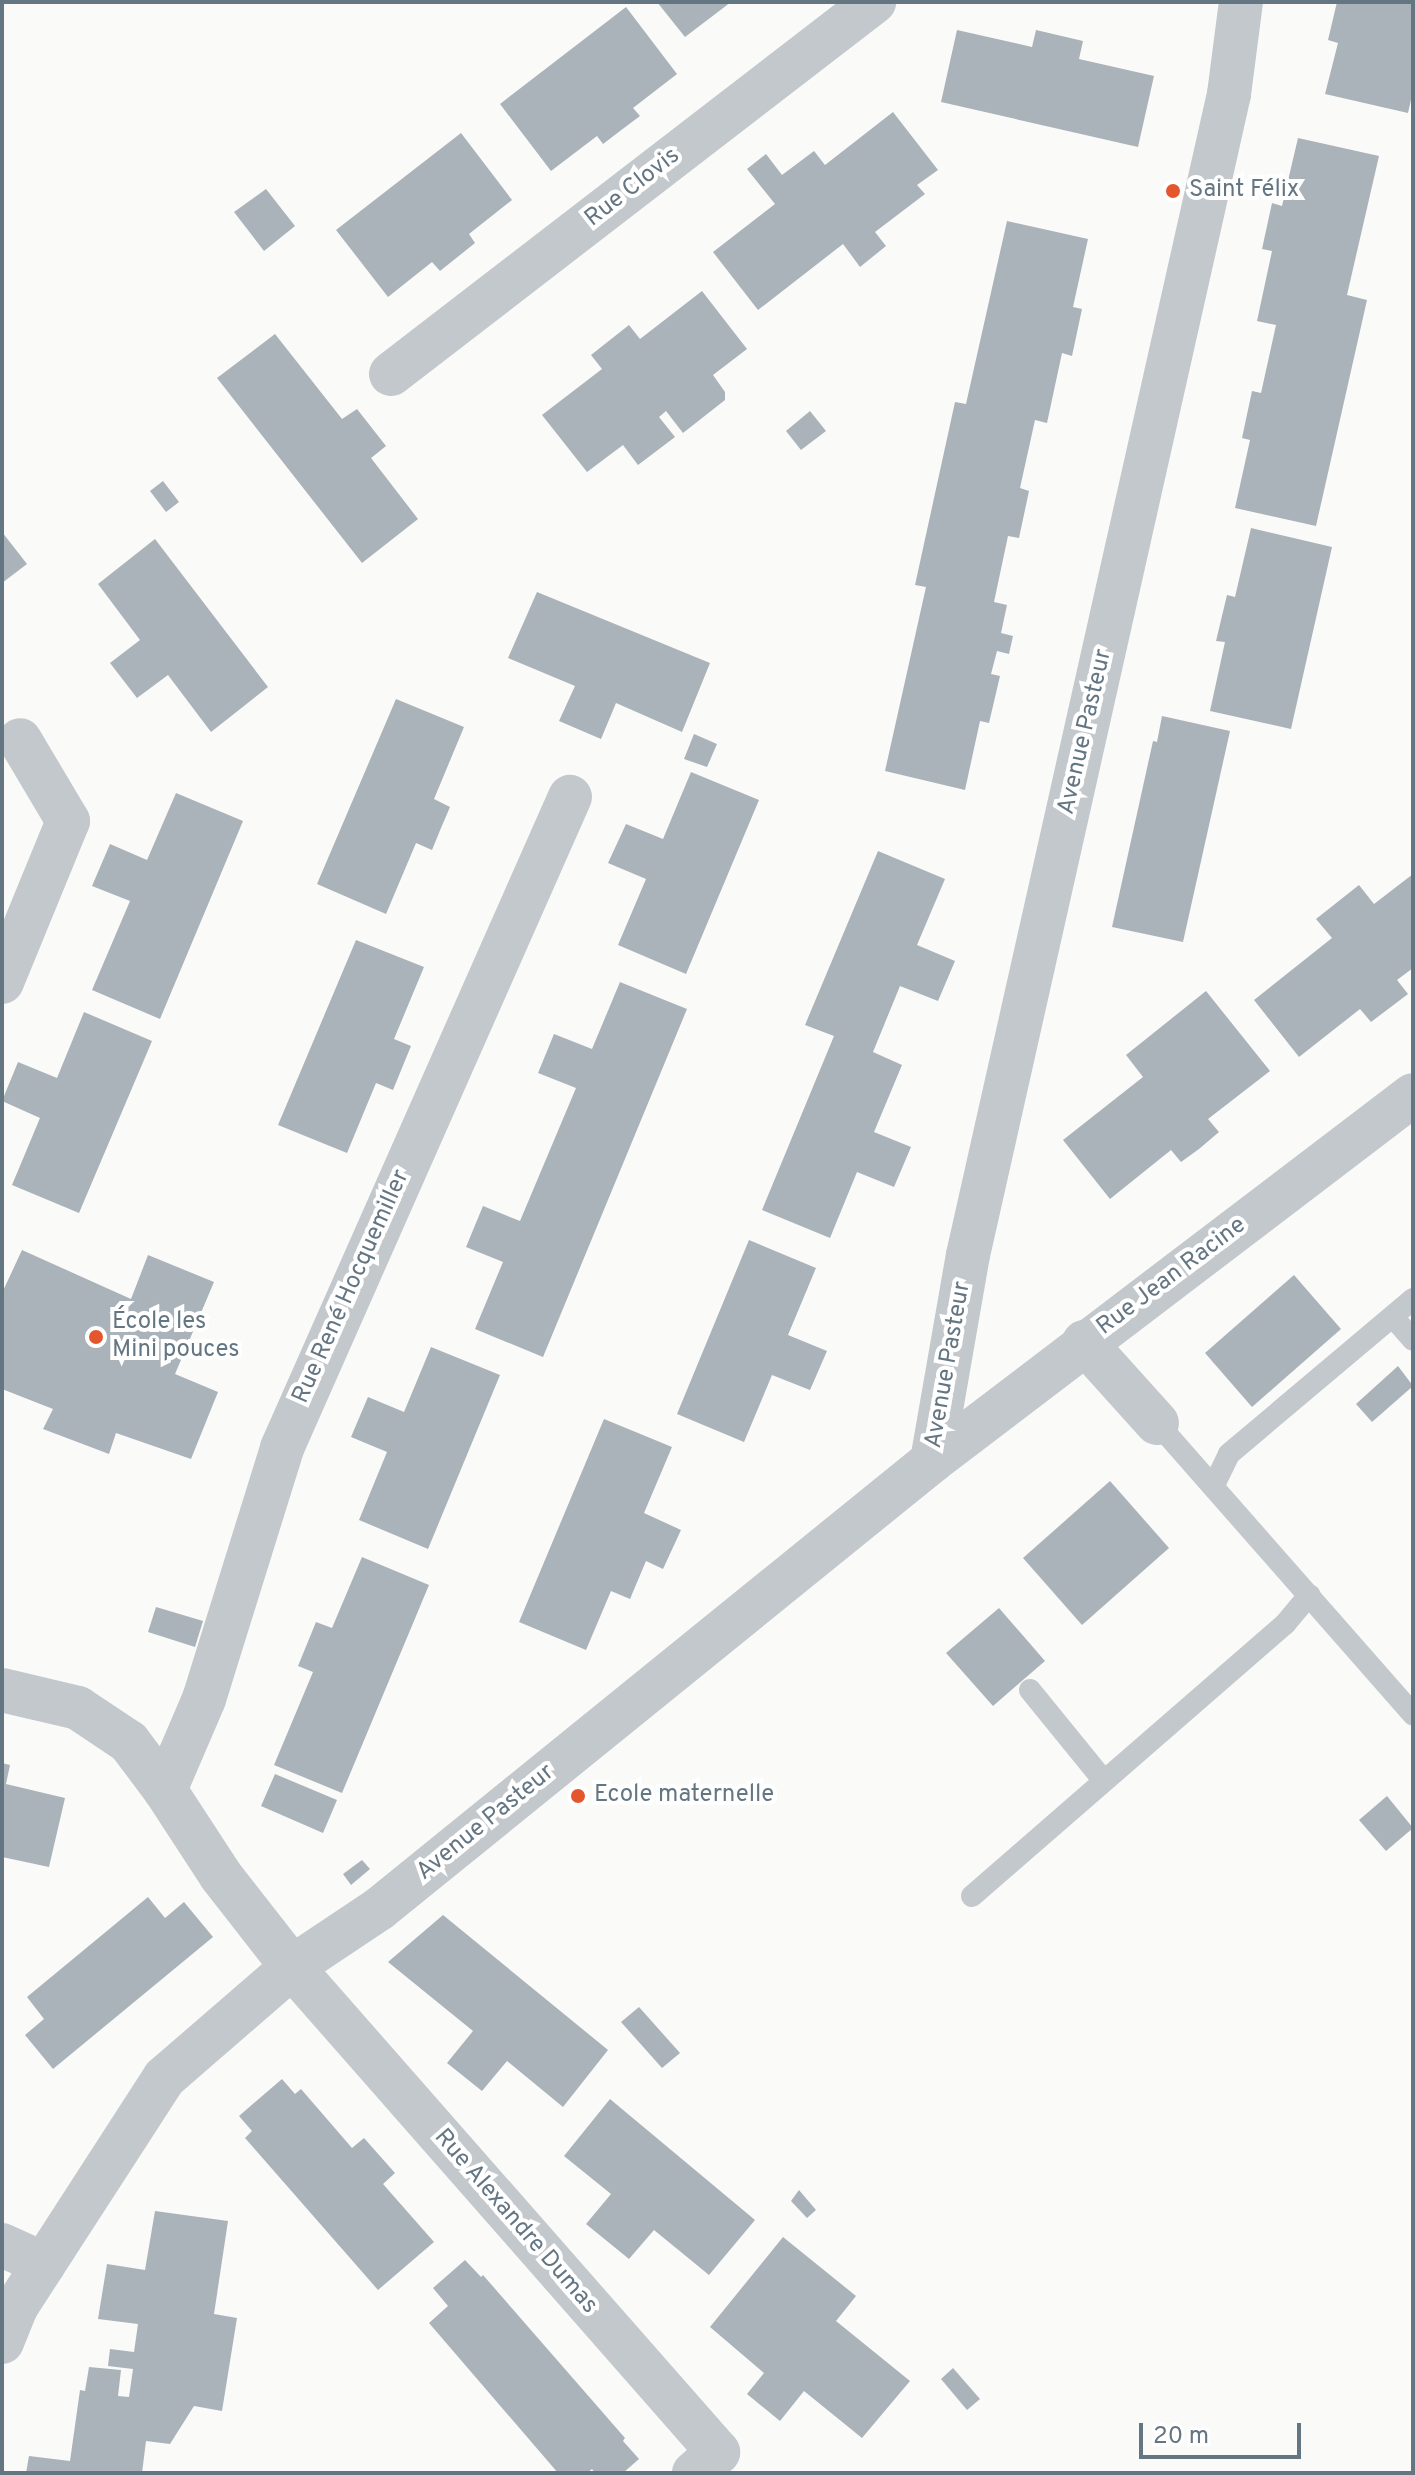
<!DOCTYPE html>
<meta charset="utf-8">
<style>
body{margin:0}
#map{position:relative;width:1415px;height:2475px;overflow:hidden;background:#fafaf8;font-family:Overpass,sans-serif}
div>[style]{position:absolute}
.building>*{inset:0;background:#aab3b9}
.service>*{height:22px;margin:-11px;padding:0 11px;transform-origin:11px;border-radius:11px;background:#c3c8cc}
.minor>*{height:44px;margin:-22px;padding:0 22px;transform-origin:22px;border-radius:22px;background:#c3c8cc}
.dots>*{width:22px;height:22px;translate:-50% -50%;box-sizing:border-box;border:4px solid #fff;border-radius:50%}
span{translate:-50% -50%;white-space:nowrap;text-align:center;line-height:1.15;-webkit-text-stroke:8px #fff;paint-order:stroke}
.street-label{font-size:24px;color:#657683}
.poi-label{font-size:24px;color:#657683}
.left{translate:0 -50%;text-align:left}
.frame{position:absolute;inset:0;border:4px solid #657683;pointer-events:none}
.scale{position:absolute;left:1139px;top:2423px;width:162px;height:36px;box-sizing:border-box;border:4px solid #657683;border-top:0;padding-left:10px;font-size:24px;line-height:28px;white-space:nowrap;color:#657683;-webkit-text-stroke:6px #fff;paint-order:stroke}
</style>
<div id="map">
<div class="building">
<div style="clip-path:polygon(657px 2px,731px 2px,685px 37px)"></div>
<div style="clip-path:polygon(1337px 2px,1413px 2px,1413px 91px,1408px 113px,1325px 94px,1338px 43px,1328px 40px)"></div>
<div style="clip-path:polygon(626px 7px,677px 74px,633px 108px,640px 116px,620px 131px,603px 144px,597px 136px,551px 171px,500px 104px)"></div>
<div style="clip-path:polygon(957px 30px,1032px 47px,1036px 30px,1083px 41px,1079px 59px,1154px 76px,1138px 147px,941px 102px)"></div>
<div style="clip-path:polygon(893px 112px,938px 170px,917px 185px,925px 194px,875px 232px,886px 246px,860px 267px,843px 244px,758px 310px,713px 252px,775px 204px,747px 169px,766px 154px,782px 175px,814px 151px,825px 165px)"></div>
<div style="clip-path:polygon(461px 133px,512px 200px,469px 234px,475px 243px,440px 271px,432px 262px,388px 297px,336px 230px)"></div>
<div style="clip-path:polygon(1298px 138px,1379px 156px,1347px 295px,1367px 300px,1316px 526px,1235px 508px,1250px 440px,1242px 438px,1252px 391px,1261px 393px,1276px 325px,1257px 321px,1272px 251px,1262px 249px,1272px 203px,1282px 206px)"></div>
<div style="clip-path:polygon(266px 189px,295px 226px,264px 251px,234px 212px)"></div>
<div style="clip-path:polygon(1007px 221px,1088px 239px,1073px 307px,1082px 309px,1072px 356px,1062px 353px,1047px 423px,1035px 420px,1020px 488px,1029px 491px,1019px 538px,1008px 536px,994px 602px,1007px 605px,1001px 633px,1013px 636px,1009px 654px,997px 651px,991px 674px,1000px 676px,989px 723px,980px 721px,965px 790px,885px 771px,926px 587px,915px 585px,955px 402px,966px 404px)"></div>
<div style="clip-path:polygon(702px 291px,747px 349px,713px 375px,725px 392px,725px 400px,683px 433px,666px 411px,659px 417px,675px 437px,638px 465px,623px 445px,587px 472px,542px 415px,602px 369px,591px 355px,629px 325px,640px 339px)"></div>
<div style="clip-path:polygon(275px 334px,342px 419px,357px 409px,386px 446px,371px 458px,418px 519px,362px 563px,217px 378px)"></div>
<div style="clip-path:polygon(810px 411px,826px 431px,801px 450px,786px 431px)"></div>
<div style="clip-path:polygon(163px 481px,179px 502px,166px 512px,150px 491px)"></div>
<div style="clip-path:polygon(1251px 528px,1332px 547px,1291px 729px,1210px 711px,1225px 642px,1216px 641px,1227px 595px,1235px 597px)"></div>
<div style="clip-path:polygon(2px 532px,27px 564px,2px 583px)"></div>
<div style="clip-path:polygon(155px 539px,268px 687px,211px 732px,168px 675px,137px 698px,110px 663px,140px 640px,98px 584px)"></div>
<div style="clip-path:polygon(537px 592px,710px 663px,682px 732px,616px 703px,601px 739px,559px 721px,575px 686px,508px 658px)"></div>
<div style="clip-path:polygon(396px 699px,464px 727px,434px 799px,450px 807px,441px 828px,432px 850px,416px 843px,386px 914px,317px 884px)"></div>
<div style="clip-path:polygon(1162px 716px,1230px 731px,1183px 942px,1112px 927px,1153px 741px,1157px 742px)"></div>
<div style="clip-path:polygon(694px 734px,717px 744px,707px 767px,684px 759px)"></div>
<div style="clip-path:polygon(691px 772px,759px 800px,686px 974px,618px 945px,646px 879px,608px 863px,626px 824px,663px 839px)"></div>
<div style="clip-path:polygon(176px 793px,243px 821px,160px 1019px,92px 990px,130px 901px,92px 886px,110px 844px,147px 860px)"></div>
<div style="clip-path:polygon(878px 851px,945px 879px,917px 945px,955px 961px,938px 1001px,900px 986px,873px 1052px,902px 1065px,874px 1132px,911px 1147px,894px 1187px,857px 1172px,830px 1238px,762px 1210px,834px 1036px,805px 1025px)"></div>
<div style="clip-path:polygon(1413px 874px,1413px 968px,1397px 980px,1408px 994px,1371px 1022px,1360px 1009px,1299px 1057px,1254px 1000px,1332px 938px,1316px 919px,1359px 885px,1374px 904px)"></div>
<div style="clip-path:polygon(356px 940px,424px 967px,394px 1039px,411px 1046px,393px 1090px,376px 1083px,347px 1153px,278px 1125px)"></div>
<div style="clip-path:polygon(620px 982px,687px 1009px,543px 1357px,475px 1329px,503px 1262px,466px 1247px,483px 1206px,520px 1221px,576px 1088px,538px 1073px,554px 1034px,592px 1049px)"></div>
<div style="clip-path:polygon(1206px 991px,1270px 1071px,1208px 1119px,1219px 1132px,1199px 1149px,1181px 1162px,1171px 1150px,1110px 1199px,1063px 1140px,1143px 1077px,1126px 1055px)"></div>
<div style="clip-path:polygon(84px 1012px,152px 1041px,79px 1213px,12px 1185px,40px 1118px,2px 1101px,18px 1062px,57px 1078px)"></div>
<div style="clip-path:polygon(749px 1240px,816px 1268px,788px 1335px,827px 1351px,810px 1390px,772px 1375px,744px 1442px,677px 1414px)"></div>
<div style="clip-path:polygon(22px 1250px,131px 1299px,148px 1255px,214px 1282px,175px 1374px,218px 1392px,191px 1459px,116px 1433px,109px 1454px,43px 1429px,53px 1409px,2px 1389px,2px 1293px)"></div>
<div style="clip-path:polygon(1294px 1275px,1341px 1329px,1252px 1407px,1205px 1353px)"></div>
<div style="clip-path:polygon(431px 1347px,500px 1375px,428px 1549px,359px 1520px,387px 1452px,351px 1437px,368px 1397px,404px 1412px)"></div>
<div style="clip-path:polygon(1398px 1366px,1413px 1386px,1372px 1422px,1356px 1404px)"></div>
<div style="clip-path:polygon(604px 1419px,672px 1447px,644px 1513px,681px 1530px,663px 1569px,646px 1561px,630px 1599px,611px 1591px,586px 1650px,519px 1622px)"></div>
<div style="clip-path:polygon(1110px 1481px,1169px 1548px,1082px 1625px,1023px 1558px)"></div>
<div style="clip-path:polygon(362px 1557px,429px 1585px,342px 1793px,274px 1765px,313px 1672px,298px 1666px,316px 1622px,332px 1628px)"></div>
<div style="clip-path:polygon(156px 1607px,203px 1621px,195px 1647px,148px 1632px)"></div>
<div style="clip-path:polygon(999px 1608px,1045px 1661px,993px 1706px,946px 1653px)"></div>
<div style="clip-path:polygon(2px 1763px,10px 1765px,6px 1784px,65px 1798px,49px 1867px,2px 1857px)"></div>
<div style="clip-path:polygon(275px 1774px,337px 1800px,323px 1833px,261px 1806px)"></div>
<div style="clip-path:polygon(1387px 1796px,1413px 1828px,1386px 1851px,1359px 1820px)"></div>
<div style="clip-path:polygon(362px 1860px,370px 1869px,351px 1885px,343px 1874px)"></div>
<div style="clip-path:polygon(148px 1897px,165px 1918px,184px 1902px,213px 1937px,53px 2069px,25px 2035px,44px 2019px,27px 1997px)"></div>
<div style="clip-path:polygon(443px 1915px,608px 2050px,563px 2107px,507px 2061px,482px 2091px,447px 2063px,473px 2031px,388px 1962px)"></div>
<div style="clip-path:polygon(639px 2007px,680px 2053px,662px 2068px,621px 2022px)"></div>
<div style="clip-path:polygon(282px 2079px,295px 2094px,301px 2089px,352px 2148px,364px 2138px,395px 2173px,383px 2184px,434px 2242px,378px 2290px,245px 2138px,252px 2131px,239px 2116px)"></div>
<div style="clip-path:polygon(610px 2099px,755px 2220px,709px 2275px,654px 2230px,629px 2259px,586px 2224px,611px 2194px,564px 2156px)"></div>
<div style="clip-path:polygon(799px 2190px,816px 2210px,807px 2218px,791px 2201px)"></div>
<div style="clip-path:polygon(155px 2211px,228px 2221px,214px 2314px,237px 2318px,222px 2411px,194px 2406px,170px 2444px,146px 2441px,142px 2473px,26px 2473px,29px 2456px,70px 2461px,80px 2390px,85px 2391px,89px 2367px,121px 2370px,118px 2396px,129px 2397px,133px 2369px,108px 2366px,110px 2349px,134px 2352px,138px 2324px,98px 2319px,107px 2264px,145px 2270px)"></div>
<div style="clip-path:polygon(783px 2237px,856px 2296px,836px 2321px,910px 2381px,862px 2438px,804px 2391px,780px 2421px,747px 2394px,764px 2373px,710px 2327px)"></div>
<div style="clip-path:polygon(465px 2260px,481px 2277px,483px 2275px,625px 2438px,623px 2441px,639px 2459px,623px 2473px,595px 2473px,592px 2469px,587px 2473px,558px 2473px,429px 2323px,448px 2306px,433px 2288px)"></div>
<div style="clip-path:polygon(953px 2368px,980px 2399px,967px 2410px,941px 2379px)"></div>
</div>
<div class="service">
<div style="left:1393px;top:1317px;width:30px;rotate:49deg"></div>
<div style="left:1157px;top:1423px;width:388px;rotate:48.7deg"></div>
<div style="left:1214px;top:1485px;width:34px;rotate:-64deg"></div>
<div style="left:1229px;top:1454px;width:241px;rotate:-40.1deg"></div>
<div style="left:1030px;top:1690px;width:117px;rotate:50.9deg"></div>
<div style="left:972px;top:1896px;width:415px;rotate:-41deg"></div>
<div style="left:1285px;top:1624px;width:38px;rotate:-50deg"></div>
</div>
<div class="minor">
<div style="left:391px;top:374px;width:610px;rotate:-37.6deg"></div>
<div style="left:2px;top:982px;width:174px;rotate:-67.7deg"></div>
<div style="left:68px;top:821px;width:94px;rotate:-120.7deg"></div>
<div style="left:1084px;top:1342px;width:109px;rotate:48deg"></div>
<div style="left:932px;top:1461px;width:604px;rotate:-37.27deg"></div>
<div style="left:2px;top:1690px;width:78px;rotate:13.3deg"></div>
<div style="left:78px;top:1708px;width:61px;rotate:33.7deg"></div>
<div style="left:129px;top:1742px;width:60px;rotate:53.1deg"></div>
<div style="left:165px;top:1790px;width:103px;rotate:56.9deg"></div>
<div style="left:221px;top:1876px;width:115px;rotate:52deg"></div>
<div style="left:292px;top:1967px;width:646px;rotate:48.71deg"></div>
<div style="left:718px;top:2452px;width:32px;rotate:139deg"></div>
<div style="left:165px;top:1790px;width:99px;rotate:-66.8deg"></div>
<div style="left:204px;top:1699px;width:263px;rotate:-72.7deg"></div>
<div style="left:282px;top:1448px;width:712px;rotate:-66.14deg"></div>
<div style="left:2px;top:2245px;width:46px;rotate:24.3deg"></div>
<div style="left:2px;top:2342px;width:38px;rotate:-68deg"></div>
<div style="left:16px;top:2307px;width:273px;rotate:-57.1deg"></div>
<div style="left:164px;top:2078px;width:169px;rotate:-40.9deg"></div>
<div style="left:292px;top:1967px;width:105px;rotate:-33.7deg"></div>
<div style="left:379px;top:1909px;width:712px;rotate:-39.01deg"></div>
<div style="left:932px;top:1461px;width:209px;rotate:-80.1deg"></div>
<div style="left:968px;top:1255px;width:1190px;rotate:-77.33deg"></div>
<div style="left:1229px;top:94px;width:93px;rotate:-82.6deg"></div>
</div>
<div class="dots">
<div style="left:1173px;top:191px;background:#e4572e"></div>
<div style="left:96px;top:1337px;background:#e4572e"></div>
<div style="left:578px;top:1796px;background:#e4572e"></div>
</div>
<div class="street-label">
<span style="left:633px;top:188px;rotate:-38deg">Rue Clovis</span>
<span style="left:1086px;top:732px;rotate:-77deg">Avenue Pasteur</span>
<span style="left:1172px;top:1277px;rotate:-37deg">Rue Jean Racine</span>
<span style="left:352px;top:1287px;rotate:-66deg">Rue René Hocquemiller</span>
<span style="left:949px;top:1365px;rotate:-80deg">Avenue Pasteur</span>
<span style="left:486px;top:1823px;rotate:-39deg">Avenue Pasteur</span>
<span style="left:515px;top:2222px;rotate:49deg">Rue Alexandre Dumas</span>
</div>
<div class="poi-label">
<span class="left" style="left:1189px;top:191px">Saint Félix</span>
<span class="left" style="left:112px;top:1337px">École les<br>Mini pouces</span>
<span class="left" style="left:594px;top:1796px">Ecole maternelle</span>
</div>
<div class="frame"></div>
<div class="scale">20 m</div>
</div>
